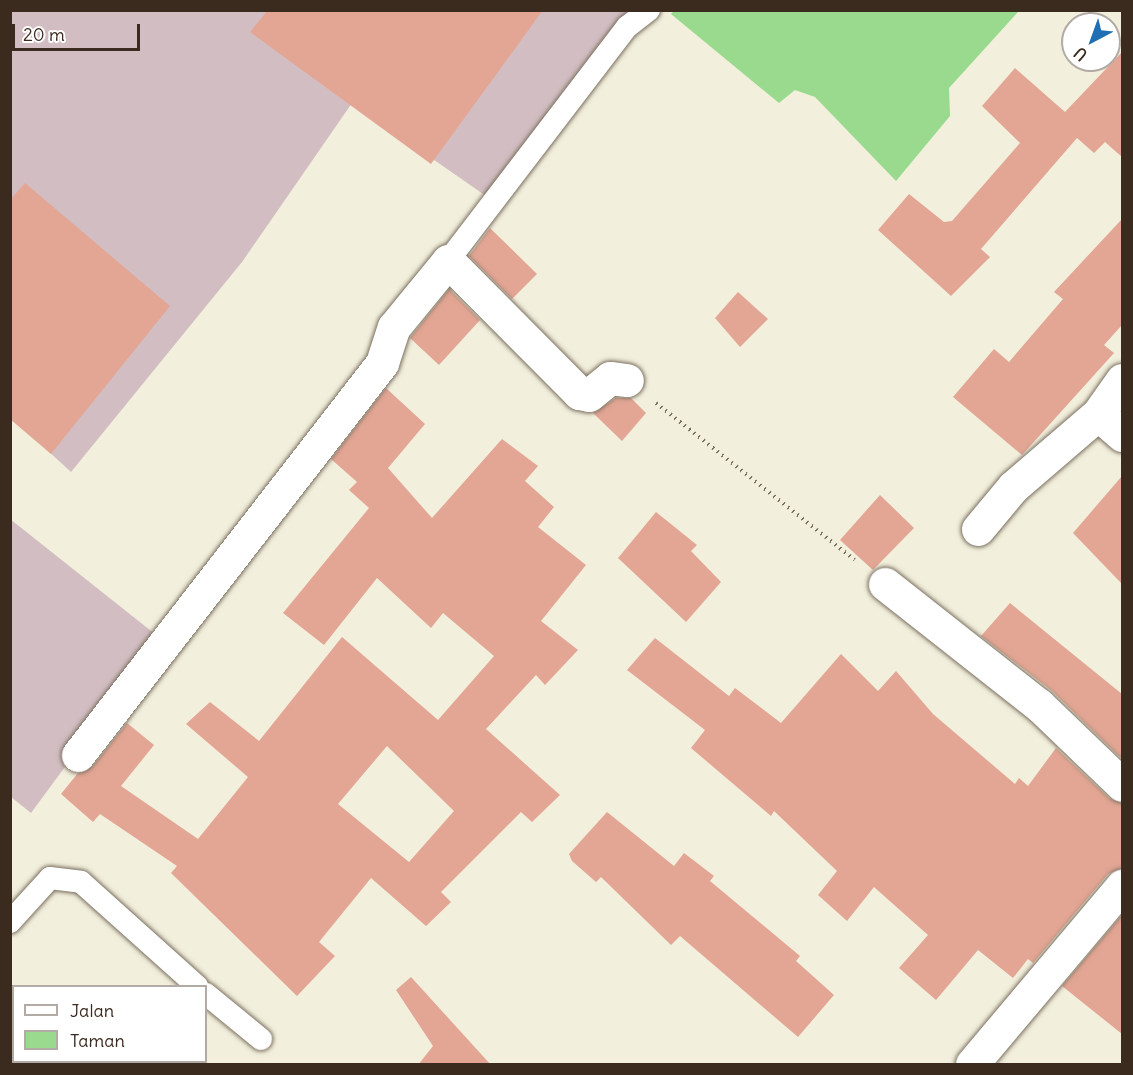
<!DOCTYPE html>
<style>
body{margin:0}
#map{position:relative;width:1133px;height:1075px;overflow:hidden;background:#f2efdc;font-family:Delius,sans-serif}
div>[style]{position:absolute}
.industrial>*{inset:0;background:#d2bec2}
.green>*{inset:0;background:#9ada8f}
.building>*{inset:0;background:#e3a694}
.path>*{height:4px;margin-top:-2px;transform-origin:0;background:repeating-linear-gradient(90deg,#7b6f60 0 1.5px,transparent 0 6px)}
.roads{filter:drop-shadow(0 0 2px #7b6f60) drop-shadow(0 0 2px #7b6f60)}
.service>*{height:22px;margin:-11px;padding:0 11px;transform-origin:11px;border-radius:11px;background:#fff}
.minor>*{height:33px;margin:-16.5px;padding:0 16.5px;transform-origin:16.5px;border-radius:16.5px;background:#fff}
span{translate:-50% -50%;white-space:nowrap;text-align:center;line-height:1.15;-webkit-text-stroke:4.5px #fff;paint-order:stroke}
.frame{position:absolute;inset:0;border:12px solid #3b2a1e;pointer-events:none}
.legend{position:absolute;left:12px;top:985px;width:195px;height:78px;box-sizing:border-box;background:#fff;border:2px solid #b1aaa5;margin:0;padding:8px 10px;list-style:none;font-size:18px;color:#3b2a1e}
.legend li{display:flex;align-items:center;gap:12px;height:30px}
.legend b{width:30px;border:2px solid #b1aaa5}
.north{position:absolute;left:1061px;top:12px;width:60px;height:60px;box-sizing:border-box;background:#fff;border:2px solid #b1aaa5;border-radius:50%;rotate:221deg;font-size:16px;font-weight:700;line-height:24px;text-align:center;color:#3b2a1e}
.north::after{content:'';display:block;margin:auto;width:21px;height:27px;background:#1f6fb2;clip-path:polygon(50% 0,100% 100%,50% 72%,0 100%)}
.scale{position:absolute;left:12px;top:24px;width:128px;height:27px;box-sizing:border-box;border:3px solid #3b2a1e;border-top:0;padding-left:8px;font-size:18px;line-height:21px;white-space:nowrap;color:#3b2a1e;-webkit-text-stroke:4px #fff;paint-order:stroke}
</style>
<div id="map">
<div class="industrial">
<div style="clip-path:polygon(10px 11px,652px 11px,486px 196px,352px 103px,242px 262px,71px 472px,11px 417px)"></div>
<div style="clip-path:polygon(10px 519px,160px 638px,31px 813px,11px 797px)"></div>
</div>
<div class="green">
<div style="clip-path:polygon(675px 10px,1019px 10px,1019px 11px,949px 88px,950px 116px,896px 181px,815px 97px,795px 90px,779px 103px,671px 14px)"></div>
</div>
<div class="building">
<div style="clip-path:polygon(268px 10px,543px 10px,431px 164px,250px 32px)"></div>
<div style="clip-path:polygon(1122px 52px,1122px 157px,1105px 142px,1094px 153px,1077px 138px,981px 249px,990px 257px,951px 296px,878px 230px,909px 194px,944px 222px,952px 221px,1020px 143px,982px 106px,1015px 68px,1065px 112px)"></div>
<div style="clip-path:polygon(25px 183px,170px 306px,51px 454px,10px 419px,10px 200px)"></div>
<div style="clip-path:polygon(1122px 219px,1122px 325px,1104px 345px,1114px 353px,1022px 455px,953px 397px,994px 349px,1009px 362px,1063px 299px,1054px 292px)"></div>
<div style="clip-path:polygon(490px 228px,537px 274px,512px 299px,469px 256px)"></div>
<div style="clip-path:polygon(449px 289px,480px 320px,439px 365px,410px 338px)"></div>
<div style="clip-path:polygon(738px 292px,768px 319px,740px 347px,715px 318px)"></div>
<div style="clip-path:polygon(evenodd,386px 388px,425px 424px,388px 468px,432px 518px,502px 439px,538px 466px,525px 481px,554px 507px,538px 527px,586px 565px,541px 621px,578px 650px,545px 685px,536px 675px,486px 729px,560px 795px,532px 822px,521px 812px,441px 892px,451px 902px,426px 926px,371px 878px,319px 942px,335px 956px,297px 996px,171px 873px,177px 866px,100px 814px,93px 822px,61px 794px,78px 773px,93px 766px,127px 723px,154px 745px,121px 786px,198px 839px,248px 777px,186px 724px,210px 702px,259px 741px,342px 637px,438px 720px,494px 656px,443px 613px,431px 628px,377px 578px,324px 645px,283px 613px,369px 508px,349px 490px,357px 482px,331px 459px,386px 388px,387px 746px,454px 811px,409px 862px,338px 804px,387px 746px)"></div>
<div style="clip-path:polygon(616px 398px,631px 398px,646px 413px,622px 441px,593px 413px)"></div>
<div style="clip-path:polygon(1122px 476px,1122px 584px,1073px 533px)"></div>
<div style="clip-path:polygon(880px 495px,914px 528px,873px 570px,840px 540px)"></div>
<div style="clip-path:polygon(656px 512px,697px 545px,691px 551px,721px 582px,686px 622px,618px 558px)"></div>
<div style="clip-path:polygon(1010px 603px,1122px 694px,1122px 759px,1052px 691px,981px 636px)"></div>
<div style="clip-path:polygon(655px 638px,729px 696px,735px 688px,781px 723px,841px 654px,878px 691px,896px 671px,933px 714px,1015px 784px,1019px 778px,1028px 786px,1056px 748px,1109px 798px,1122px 803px,1122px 868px,1108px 874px,1033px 963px,1028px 959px,1013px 978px,978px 950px,936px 1000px,899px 968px,928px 935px,874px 887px,847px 921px,818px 895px,837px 871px,774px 811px,771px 816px,691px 748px,705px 730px,627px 670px)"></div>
<div style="clip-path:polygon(607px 812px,674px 866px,684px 853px,714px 876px,710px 881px,800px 956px,796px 961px,834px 995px,798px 1037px,680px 936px,671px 945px,601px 877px,596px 882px,572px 861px,569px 854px)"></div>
<div style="clip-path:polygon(1122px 915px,1122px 1034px,1062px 986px)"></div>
<div style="clip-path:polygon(411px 977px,491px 1065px,418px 1065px,433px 1046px,396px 990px)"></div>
</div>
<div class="path">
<div style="left:656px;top:403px;width:253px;rotate:38.3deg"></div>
</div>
<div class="roads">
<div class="service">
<div style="left:448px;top:261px;width:295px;rotate:-52.6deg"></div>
<div style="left:627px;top:27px;width:28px;rotate:-38deg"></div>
<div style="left:10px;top:922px;width:59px;rotate:-47.7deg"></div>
<div style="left:50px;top:878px;width:31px;rotate:7deg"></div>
<div style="left:81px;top:882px;width:156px;rotate:41.9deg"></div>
<div style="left:206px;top:994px;width:71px;rotate:39.3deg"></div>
</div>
<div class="minor">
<div style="left:1122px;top:380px;width:42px;rotate:125.2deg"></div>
<div style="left:1098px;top:414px;width:32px;rotate:41deg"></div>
<div style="left:978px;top:529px;width:55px;rotate:-50.2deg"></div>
<div style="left:1013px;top:487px;width:112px;rotate:-40.7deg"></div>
<div style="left:885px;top:584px;width:196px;rotate:38.2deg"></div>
<div style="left:1039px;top:705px;width:115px;rotate:43.9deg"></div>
<div style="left:78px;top:755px;width:496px;rotate:-52.2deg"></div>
<div style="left:382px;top:363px;width:38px;rotate:-72deg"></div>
<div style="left:394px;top:327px;width:85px;rotate:-50.7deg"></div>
<div style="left:448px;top:261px;width:186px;rotate:45.2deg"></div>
<div style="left:579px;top:393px;width:10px;rotate:11deg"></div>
<div style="left:589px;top:395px;width:27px;rotate:-39deg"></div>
<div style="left:610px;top:378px;width:17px;rotate:7deg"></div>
<div style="left:972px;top:1064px;width:233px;rotate:-49.9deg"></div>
</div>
</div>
<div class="frame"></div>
<ul class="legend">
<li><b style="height:8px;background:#fff"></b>Jalan</li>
<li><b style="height:16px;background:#9ada8f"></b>Taman</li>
</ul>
<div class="north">U</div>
<div class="scale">20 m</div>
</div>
